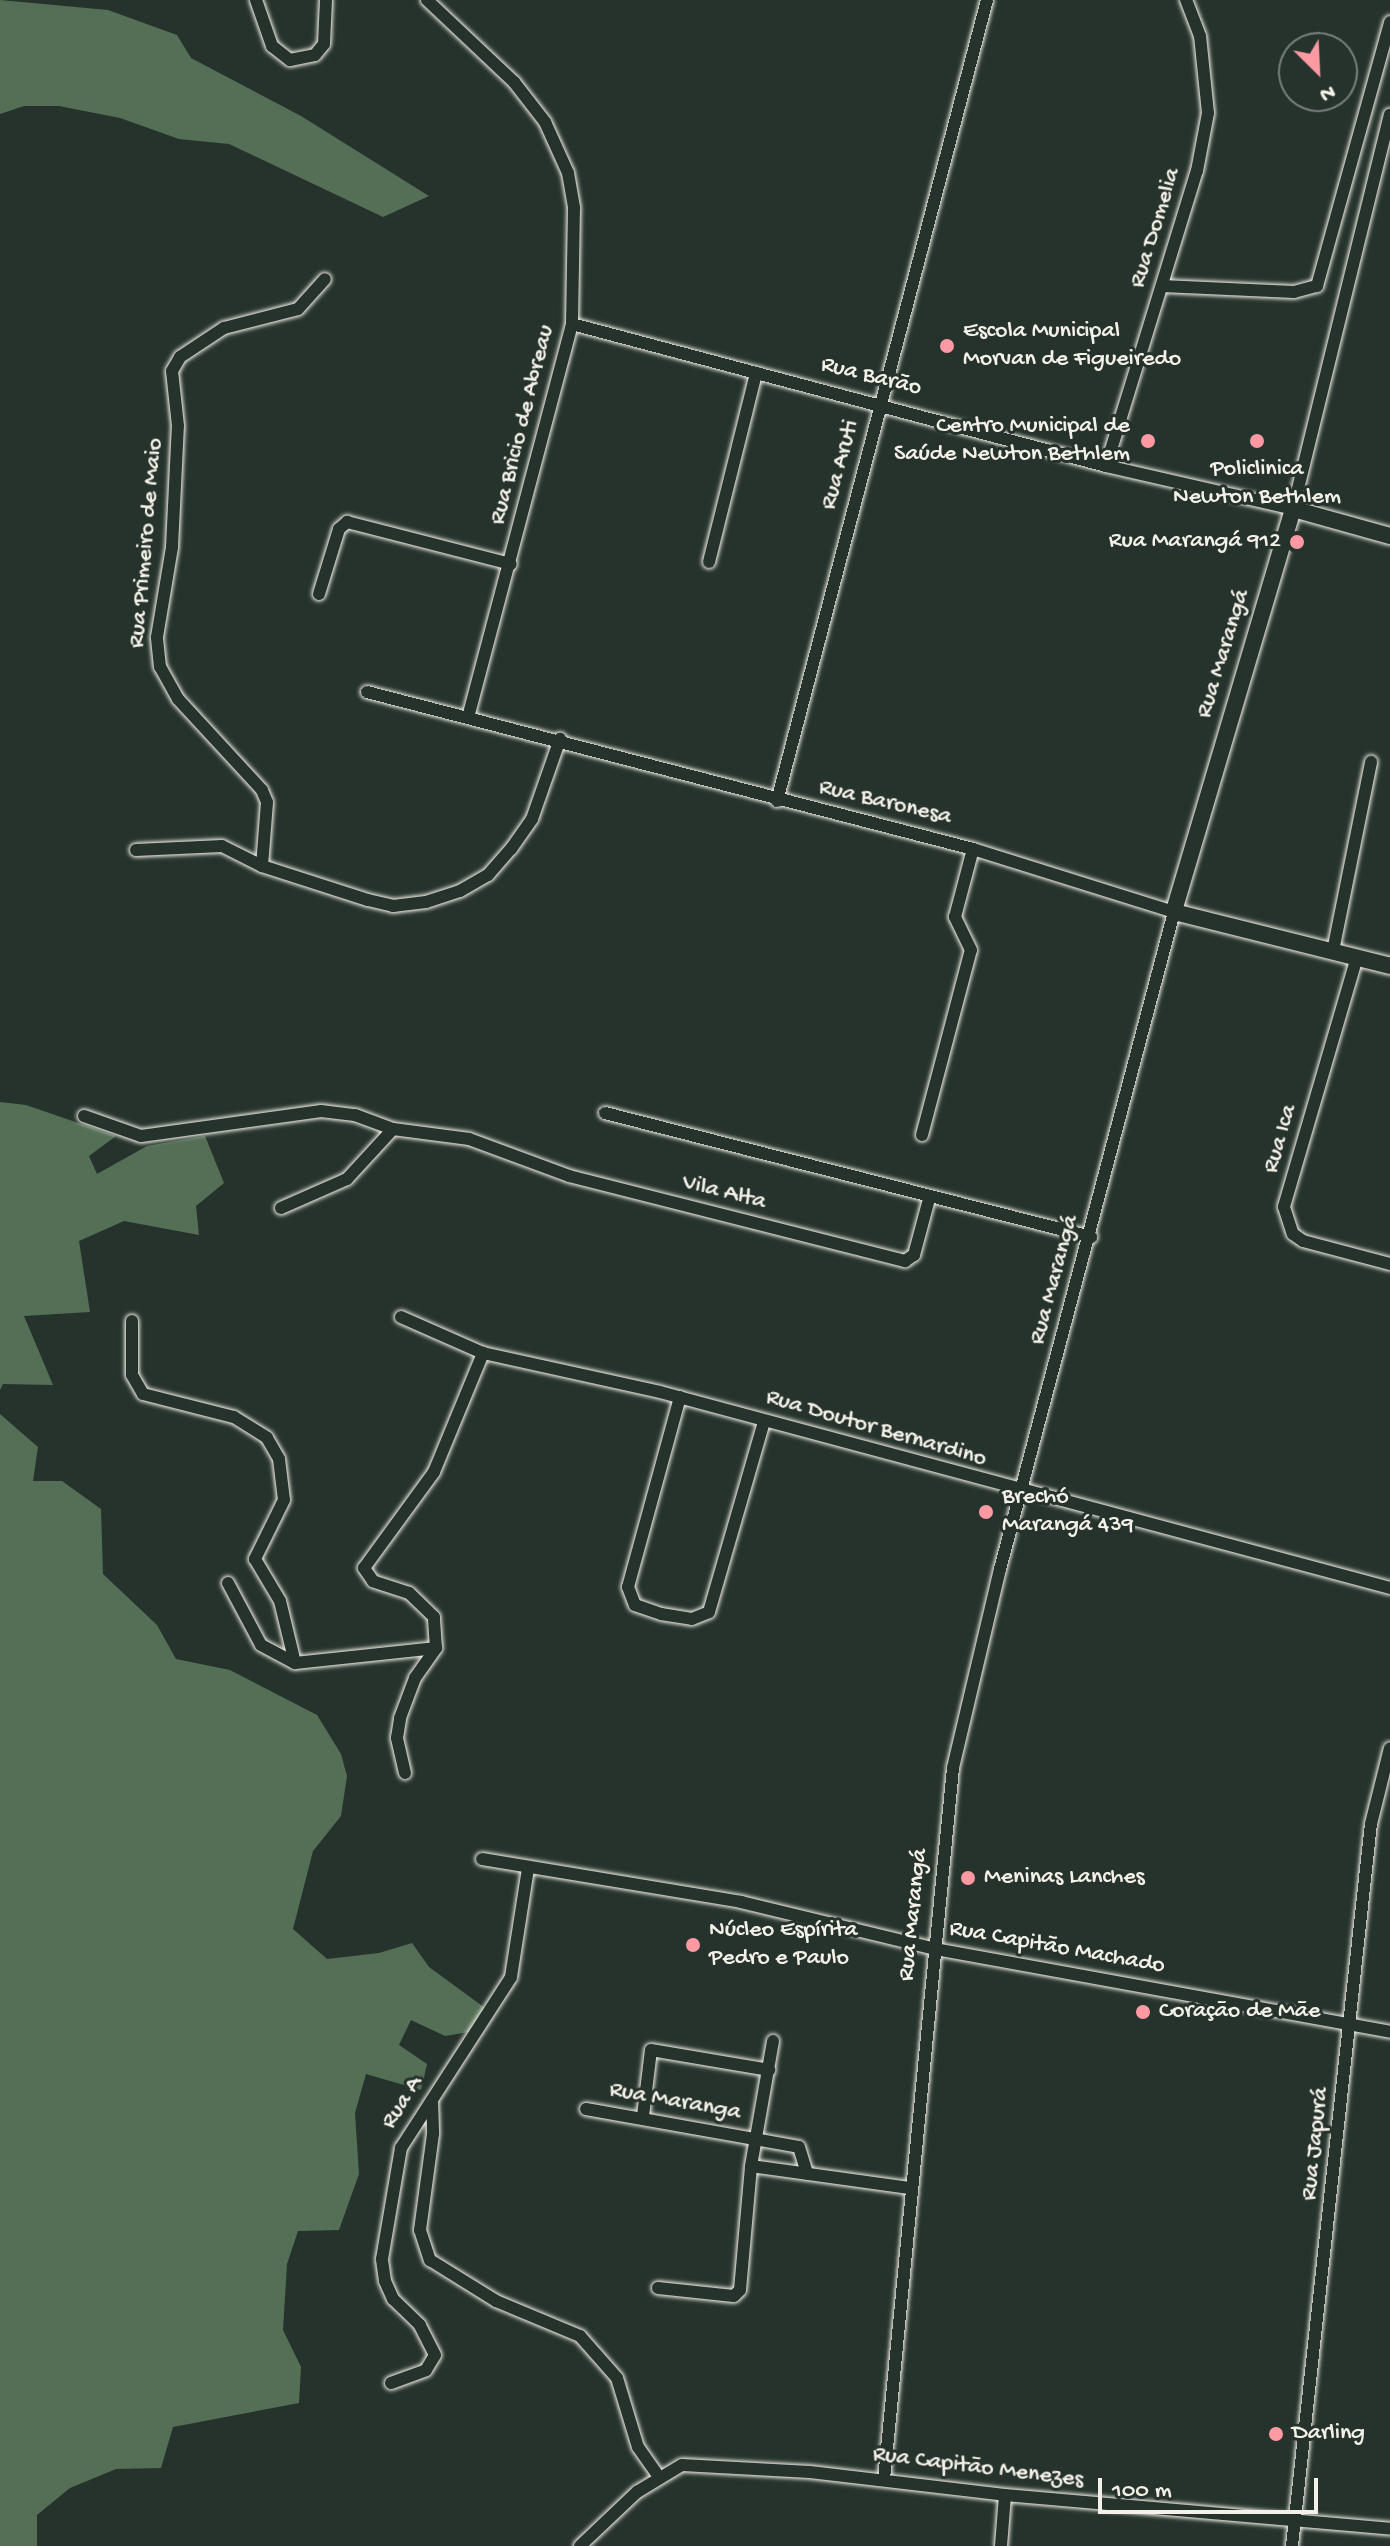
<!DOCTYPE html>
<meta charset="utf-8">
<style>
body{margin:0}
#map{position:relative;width:1390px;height:2546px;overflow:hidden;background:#26332d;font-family:"Gochi Hand",sans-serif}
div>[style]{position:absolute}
.green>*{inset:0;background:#546f56}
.roads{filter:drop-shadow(0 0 2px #f4f1e8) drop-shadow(0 0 2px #f4f1e8)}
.street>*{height:12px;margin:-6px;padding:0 6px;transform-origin:6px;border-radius:6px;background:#26332d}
.secondary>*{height:16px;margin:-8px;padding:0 8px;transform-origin:8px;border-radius:8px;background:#26332d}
.dots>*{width:22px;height:22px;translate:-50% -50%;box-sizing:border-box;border:4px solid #26332d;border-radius:50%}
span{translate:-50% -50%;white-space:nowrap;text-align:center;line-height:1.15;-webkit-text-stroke:6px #26332d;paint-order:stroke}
.street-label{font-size:24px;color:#f4f1e8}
.poi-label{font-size:24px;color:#f4f1e8}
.left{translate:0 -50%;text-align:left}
.right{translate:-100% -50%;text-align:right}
.north{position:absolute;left:1278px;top:32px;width:80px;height:80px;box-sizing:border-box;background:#26332d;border:2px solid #787f78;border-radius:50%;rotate:156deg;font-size:22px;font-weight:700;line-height:32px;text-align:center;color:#f4f1e8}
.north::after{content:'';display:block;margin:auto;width:28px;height:36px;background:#ff9aa2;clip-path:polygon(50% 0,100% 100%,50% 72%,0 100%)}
.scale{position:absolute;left:1098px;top:2478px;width:220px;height:36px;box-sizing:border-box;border:4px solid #f4f1e8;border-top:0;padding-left:10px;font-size:24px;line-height:28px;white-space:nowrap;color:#f4f1e8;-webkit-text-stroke:6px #26332d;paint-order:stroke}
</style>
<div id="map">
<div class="green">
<div style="clip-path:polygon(0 0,108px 10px,177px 35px,191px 58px,301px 116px,429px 196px,383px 217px,229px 144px,179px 139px,120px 118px,59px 106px,24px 106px,0 114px)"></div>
<div style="clip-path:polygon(0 1102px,26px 1105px,116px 1136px,89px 1156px,97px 1174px,147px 1146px,205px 1136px,224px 1183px,196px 1206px,199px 1235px,124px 1221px,79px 1241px,90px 1312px,24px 1316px,53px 1385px,3px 1384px,0 1390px)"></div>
<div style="clip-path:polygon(0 1414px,38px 1447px,33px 1481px,62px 1481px,101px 1509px,103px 1574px,157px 1625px,176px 1659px,230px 1670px,317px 1715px,341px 1754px,347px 1776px,341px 1816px,313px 1851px,293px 1929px,327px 1959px,379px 1953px,412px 1943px,429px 1967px,485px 2008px,469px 2032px,445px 2036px,411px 2020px,399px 2045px,427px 2064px,421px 2090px,366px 2074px,355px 2113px,359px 2174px,339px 2230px,298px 2231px,287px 2264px,283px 2330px,301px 2367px,299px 2403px,173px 2427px,161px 2468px,116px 2469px,70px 2488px,37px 2515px,37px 2546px,0 2546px)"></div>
</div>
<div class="roads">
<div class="street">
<div style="left:256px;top:0;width:49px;rotate:70.8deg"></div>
<div style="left:272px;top:46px;width:23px;rotate:38deg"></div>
<div style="left:290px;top:60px;width:25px;rotate:-11deg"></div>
<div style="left:315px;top:55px;width:14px;rotate:-51deg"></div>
<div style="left:324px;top:44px;width:44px;rotate:-87.4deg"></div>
<div style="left:427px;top:0;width:120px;rotate:43.3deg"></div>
<div style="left:514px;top:82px;width:51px;rotate:52.2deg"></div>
<div style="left:545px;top:122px;width:56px;rotate:65.7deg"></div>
<div style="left:568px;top:173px;width:36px;rotate:80deg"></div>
<div style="left:574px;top:208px;width:116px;rotate:91deg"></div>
<div style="left:572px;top:324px;width:404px;rotate:104.8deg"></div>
<div style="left:1162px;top:286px;width:132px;rotate:2.6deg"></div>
<div style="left:1294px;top:292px;width:24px;rotate:-15deg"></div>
<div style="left:1317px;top:286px;width:274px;rotate:-74.5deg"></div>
<div style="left:572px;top:324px;width:553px;rotate:14.89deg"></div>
<div style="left:1106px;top:466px;width:192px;rotate:12.9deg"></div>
<div style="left:1293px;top:509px;width:406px;rotate:-76.2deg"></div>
<div style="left:1106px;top:466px;width:309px;rotate:-72.9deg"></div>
<div style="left:1197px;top:171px;width:59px;rotate:-79.3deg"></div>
<div style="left:1208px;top:113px;width:77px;rotate:-95.9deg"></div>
<div style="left:1200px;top:36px;width:39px;rotate:-111deg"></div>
<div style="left:709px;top:562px;width:195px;rotate:-76deg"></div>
<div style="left:319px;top:594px;width:68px;rotate:-72.9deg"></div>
<div style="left:339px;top:529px;width:11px;rotate:-41deg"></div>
<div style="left:347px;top:522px;width:169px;rotate:14.4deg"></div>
<div style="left:367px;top:692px;width:626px;rotate:14.52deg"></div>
<div style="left:973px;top:849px;width:211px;rotate:17.4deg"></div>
<div style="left:1174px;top:912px;width:680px;rotate:104.83deg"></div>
<div style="left:1000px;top:1569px;width:204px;rotate:103.3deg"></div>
<div style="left:953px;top:1768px;width:714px;rotate:95.54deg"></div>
<div style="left:777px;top:801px;width:828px;rotate:-75.31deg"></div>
<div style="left:136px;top:850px;width:86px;rotate:-2.7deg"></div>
<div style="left:222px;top:846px;width:45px;rotate:26.6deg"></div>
<div style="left:262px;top:866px;width:111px;rotate:17.8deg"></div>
<div style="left:368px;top:900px;width:26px;rotate:13deg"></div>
<div style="left:393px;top:906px;width:33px;rotate:-7deg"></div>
<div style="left:426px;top:902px;width:36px;rotate:-18deg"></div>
<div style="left:460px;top:891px;width:32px;rotate:-30deg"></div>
<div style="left:488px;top:875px;width:35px;rotate:-49deg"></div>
<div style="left:511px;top:849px;width:37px;rotate:-55deg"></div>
<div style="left:532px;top:819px;width:85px;rotate:-70.7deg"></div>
<div style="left:262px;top:866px;width:64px;rotate:-85.5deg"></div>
<div style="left:267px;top:802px;width:13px;rotate:-113deg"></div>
<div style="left:262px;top:790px;width:124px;rotate:-132.7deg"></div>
<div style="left:178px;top:699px;width:37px;rotate:-119deg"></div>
<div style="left:160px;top:667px;width:30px;rotate:-96deg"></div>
<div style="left:157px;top:637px;width:91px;rotate:-80.5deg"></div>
<div style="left:172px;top:547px;width:121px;rotate:-87.2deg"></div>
<div style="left:178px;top:426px;width:55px;rotate:-96.2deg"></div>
<div style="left:172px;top:371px;width:16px;rotate:-60deg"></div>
<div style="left:180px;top:357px;width:53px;rotate:-33.4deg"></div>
<div style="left:224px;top:328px;width:76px;rotate:-14.4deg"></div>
<div style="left:298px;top:309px;width:40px;rotate:-48deg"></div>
<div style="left:1333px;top:951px;width:193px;rotate:-78.6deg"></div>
<div style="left:1357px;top:957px;width:260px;rotate:106.3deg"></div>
<div style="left:1284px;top:1207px;width:28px;rotate:72deg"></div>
<div style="left:1293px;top:1234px;width:12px;rotate:35deg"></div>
<div style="left:1303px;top:1241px;width:90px;rotate:14.8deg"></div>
<div style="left:605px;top:1113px;width:502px;rotate:14.31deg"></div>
<div style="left:84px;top:1116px;width:60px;rotate:19.3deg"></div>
<div style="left:141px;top:1136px;width:182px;rotate:-7.9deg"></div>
<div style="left:321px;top:1111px;width:34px;rotate:7deg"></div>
<div style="left:355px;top:1115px;width:40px;rotate:20.2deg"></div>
<div style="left:393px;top:1129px;width:77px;rotate:7.5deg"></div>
<div style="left:469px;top:1139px;width:107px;rotate:20.3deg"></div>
<div style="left:569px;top:1176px;width:347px;rotate:14.2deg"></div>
<div style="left:905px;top:1261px;width:11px;rotate:-34deg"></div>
<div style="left:914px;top:1255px;width:58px;rotate:-75deg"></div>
<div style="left:922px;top:1135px;width:191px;rotate:-75.2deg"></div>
<div style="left:971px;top:950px;width:37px;rotate:-116deg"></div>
<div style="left:955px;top:917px;width:70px;rotate:-75.2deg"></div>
<div style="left:281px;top:1208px;width:72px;rotate:-23.7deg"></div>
<div style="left:347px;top:1179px;width:68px;rotate:-47.4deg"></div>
<div style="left:401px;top:1317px;width:90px;rotate:23.7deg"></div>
<div style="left:483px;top:1353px;width:181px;rotate:12.4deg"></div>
<div style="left:660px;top:1392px;width:756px;rotate:15.03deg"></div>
<div style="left:132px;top:1321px;width:54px;rotate:90deg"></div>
<div style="left:132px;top:1375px;width:22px;rotate:60deg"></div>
<div style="left:143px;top:1394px;width:94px;rotate:14.2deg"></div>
<div style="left:234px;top:1417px;width:39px;rotate:32deg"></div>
<div style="left:267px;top:1438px;width:24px;rotate:60deg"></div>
<div style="left:279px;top:1459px;width:41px;rotate:83deg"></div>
<div style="left:284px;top:1500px;width:66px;rotate:116.2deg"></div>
<div style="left:255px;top:1559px;width:49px;rotate:59.2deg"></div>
<div style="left:280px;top:1601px;width:64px;rotate:76.4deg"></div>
<div style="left:295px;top:1663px;width:142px;rotate:-6.1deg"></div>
<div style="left:680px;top:1397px;width:197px;rotate:105.3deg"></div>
<div style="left:628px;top:1587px;width:19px;rotate:69deg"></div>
<div style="left:635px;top:1605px;width:28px;rotate:19deg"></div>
<div style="left:661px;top:1614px;width:31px;rotate:9deg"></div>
<div style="left:692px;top:1619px;width:18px;rotate:-22deg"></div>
<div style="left:709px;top:1612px;width:199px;rotate:-73.9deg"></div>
<div style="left:228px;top:1583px;width:70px;rotate:62deg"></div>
<div style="left:261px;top:1645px;width:38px;rotate:28deg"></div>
<div style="left:405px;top:1773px;width:36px;rotate:-103deg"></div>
<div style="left:397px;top:1738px;width:20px;rotate:-81deg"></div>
<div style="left:400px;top:1718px;width:43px;rotate:-69.4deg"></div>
<div style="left:415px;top:1678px;width:37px;rotate:-55deg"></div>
<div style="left:436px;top:1648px;width:31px;rotate:-94deg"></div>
<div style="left:434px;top:1617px;width:35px;rotate:-136deg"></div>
<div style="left:409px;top:1593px;width:38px;rotate:-162deg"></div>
<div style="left:373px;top:1581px;width:16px;rotate:-125deg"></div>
<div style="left:364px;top:1568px;width:119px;rotate:-53.9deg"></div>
<div style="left:434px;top:1472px;width:129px;rotate:-67.6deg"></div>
<div style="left:482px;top:1859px;width:263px;rotate:9.4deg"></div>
<div style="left:741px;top:1902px;width:200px;rotate:13.6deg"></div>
<div style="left:935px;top:1949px;width:463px;rotate:10.3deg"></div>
<div style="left:432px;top:2100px;width:34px;rotate:88deg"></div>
<div style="left:433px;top:2134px;width:97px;rotate:97.7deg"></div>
<div style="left:420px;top:2230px;width:32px;rotate:72deg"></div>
<div style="left:430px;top:2260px;width:78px;rotate:31.8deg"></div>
<div style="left:496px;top:2301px;width:91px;rotate:22.6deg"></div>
<div style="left:580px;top:2336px;width:56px;rotate:48.6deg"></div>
<div style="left:617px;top:2378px;width:72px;rotate:73.1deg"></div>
<div style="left:638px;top:2447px;width:35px;rotate:55deg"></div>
<div style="left:586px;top:2109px;width:216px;rotate:10.1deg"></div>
<div style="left:799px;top:2147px;width:28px;rotate:73deg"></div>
<div style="left:643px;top:2116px;width:66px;rotate:-83.1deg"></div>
<div style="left:651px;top:2050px;width:120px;rotate:9.6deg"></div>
<div style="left:751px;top:2166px;width:160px;rotate:7.9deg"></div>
<div style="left:658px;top:2288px;width:76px;rotate:6deg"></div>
<div style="left:734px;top:2296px;width:8px;rotate:-45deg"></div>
<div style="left:740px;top:2290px;width:124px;rotate:-84.9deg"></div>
<div style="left:751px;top:2166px;width:127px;rotate:-80deg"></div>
<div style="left:391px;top:2383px;width:37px;rotate:-20deg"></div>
<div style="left:426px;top:2370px;width:17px;rotate:-59deg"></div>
<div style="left:435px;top:2355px;width:34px;rotate:-117deg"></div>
<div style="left:420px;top:2325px;width:37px;rotate:-136deg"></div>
<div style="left:393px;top:2299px;width:20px;rotate:-114deg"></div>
<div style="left:385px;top:2281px;width:22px;rotate:-98deg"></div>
<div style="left:382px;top:2259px;width:113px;rotate:-80.3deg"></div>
<div style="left:401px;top:2148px;width:203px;rotate:-57.2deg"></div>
<div style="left:511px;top:1977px;width:109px;rotate:-81.1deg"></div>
<div style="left:580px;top:2546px;width:79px;rotate:-43.5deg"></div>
<div style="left:637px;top:2492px;width:52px;rotate:-31deg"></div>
<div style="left:682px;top:2465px;width:128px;rotate:3.1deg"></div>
<div style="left:810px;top:2472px;width:196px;rotate:6.7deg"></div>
<div style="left:1005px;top:2495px;width:386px;rotate:5deg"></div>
<div style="left:1001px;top:2546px;width:51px;rotate:-85.5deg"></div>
<div style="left:1292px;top:2546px;width:726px;rotate:-83.76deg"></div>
<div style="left:1371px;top:1824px;width:78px;rotate:-76deg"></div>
</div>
<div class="secondary">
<div style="left:1390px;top:536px;width:101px;rotate:-164.4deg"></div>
<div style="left:1293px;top:509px;width:420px;rotate:106.5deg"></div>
<div style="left:1174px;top:912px;width:223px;rotate:14deg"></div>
</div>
</div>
<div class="dots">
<div style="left:947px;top:346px;background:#ff9aa2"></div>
<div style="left:1148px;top:441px;background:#ff9aa2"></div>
<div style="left:1257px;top:441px;background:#ff9aa2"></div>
<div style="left:1297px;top:542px;background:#ff9aa2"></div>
<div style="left:986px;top:1512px;background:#ff9aa2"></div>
<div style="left:968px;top:1878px;background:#ff9aa2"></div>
<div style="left:693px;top:1945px;background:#ff9aa2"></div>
<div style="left:1143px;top:2012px;background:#ff9aa2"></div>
<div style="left:1276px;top:2434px;background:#ff9aa2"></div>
</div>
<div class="street-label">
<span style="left:1156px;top:228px;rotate:-73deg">Rua Domelia</span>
<span style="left:871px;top:377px;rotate:14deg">Rua Barão</span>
<span style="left:523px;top:425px;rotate:-76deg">Rua Bricio de Abreau</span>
<span style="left:841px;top:465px;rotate:-75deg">Rua Aruti</span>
<span style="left:147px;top:543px;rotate:-85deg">Rua Primeiro de Maio</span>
<span style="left:1224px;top:654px;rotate:-73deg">Rua Marangá</span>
<span style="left:885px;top:803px;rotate:13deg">Rua Baronesa</span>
<span style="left:1281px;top:1139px;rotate:-74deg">Rua Ica</span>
<span style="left:724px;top:1193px;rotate:14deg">Vila Alta</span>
<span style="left:1055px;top:1280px;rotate:-75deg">Rua Marangá</span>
<span style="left:876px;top:1429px;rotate:16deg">Rua Doutor Bernardino</span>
<span style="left:914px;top:1915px;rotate:-84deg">Rua Marangá</span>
<span style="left:1057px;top:1948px;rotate:10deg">Rua Capitão Machado</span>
<span style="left:675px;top:2102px;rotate:10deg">Rua Maranga</span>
<span style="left:403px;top:2103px;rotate:-58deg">Rua A</span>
<span style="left:1316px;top:2144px;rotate:-84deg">Rua Japurá</span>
<span style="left:978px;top:2468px;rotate:7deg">Rua Capitão Menezes</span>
</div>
<div class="poi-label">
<span class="left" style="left:963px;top:346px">Escola Municipal<br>Morvan de Figueiredo</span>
<span class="right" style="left:1130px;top:441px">Centro Municipal de<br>Saúde Newton Bethlem</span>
<span style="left:1257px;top:484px">Policlinica<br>Newton Bethlem</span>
<span class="right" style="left:1281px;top:542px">Rua Marangá 912</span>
<span class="left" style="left:1002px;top:1512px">Brechó<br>Marangá 439</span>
<span class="left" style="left:984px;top:1878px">Meninas Lanches</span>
<span class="left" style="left:709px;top:1945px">Núcleo Espírita<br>Pedro e Paulo</span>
<span class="left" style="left:1159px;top:2012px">Coração de Mãe</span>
<span class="left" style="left:1292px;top:2434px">Darling</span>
</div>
<div class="north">N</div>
<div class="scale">100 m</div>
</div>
